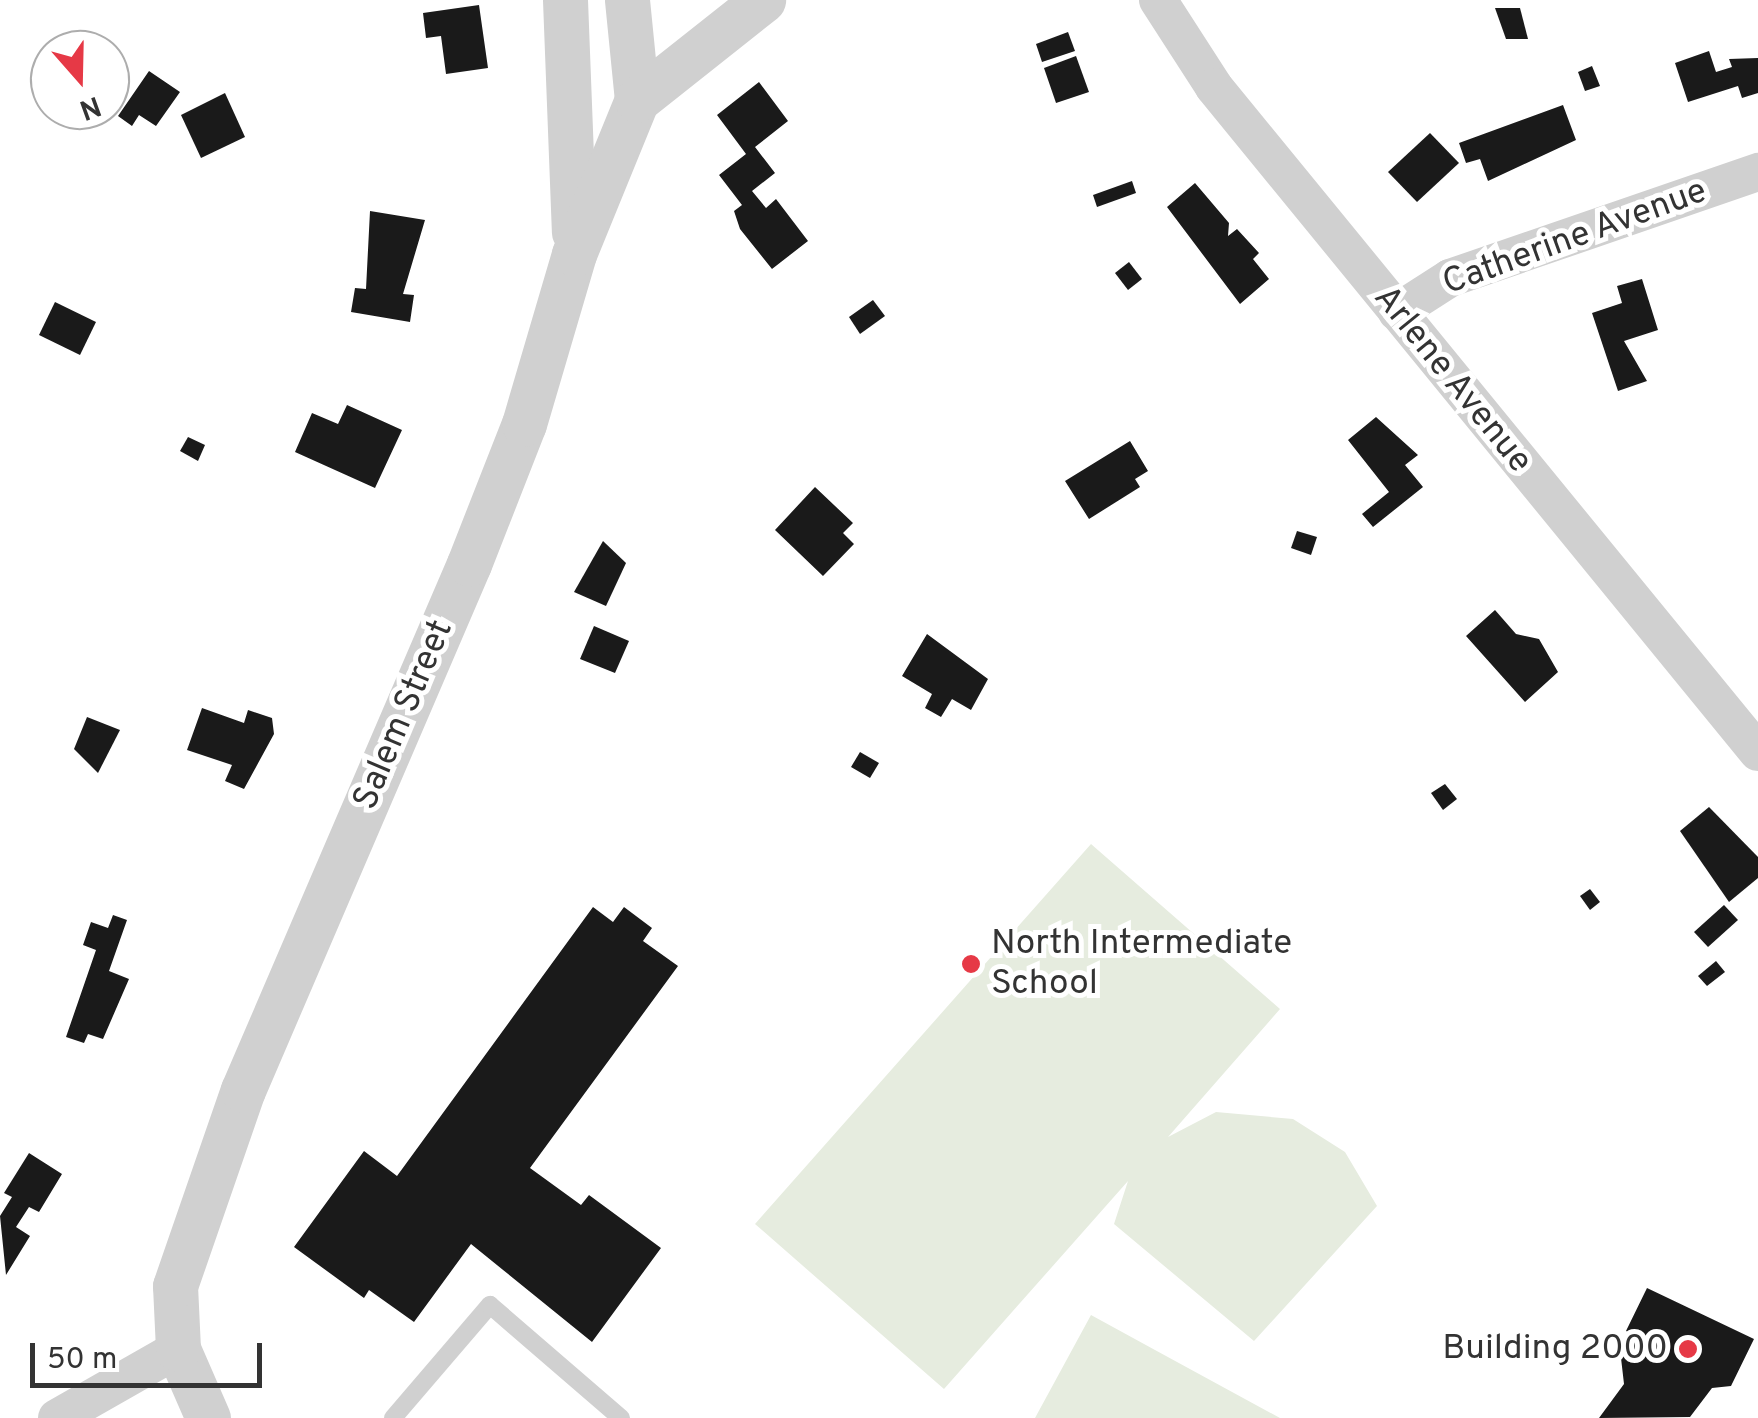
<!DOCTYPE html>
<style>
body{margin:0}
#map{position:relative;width:1758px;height:1418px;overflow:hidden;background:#fff;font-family:Overpass,sans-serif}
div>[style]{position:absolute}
.green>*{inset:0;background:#e6ecdf}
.building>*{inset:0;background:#1a1a1a}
.service>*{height:18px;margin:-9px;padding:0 9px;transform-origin:9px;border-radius:9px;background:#d0d0d0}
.minor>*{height:38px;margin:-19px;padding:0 19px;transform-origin:19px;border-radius:19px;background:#d0d0d0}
.tertiary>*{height:45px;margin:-22.5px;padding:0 22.5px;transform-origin:22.5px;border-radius:22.5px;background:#d0d0d0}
.dots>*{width:28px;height:28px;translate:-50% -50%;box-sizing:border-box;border:5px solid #fff;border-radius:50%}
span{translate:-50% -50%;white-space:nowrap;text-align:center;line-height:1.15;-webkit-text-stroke:10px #fff;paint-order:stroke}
.street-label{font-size:35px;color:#333}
.poi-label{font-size:35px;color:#333}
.left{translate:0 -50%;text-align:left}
.right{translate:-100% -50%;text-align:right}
.north{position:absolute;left:30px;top:30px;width:100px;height:100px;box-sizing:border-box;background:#fff;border:2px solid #adadad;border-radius:50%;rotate:160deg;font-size:28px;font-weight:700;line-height:40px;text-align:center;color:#333}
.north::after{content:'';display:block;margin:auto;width:35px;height:45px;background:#e63946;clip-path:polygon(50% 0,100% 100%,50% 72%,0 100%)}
.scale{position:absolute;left:30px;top:1343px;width:232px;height:45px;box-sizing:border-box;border:5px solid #333;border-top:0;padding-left:12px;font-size:30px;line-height:35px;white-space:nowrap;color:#333;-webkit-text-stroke:8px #fff;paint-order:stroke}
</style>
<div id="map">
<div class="green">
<div style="clip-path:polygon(1091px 844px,1280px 1009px,1168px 1137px,1216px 1112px,1293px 1119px,1345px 1152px,1377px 1206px,1254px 1341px,1114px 1224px,1128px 1181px,944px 1389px,755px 1224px)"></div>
<div style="clip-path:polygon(1091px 1315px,1155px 1350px,1280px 1418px,1035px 1418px)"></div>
</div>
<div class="building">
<div style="clip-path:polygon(479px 5px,488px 68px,446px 74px,441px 36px,426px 38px,423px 13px)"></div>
<div style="clip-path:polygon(1495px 8px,1520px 8px,1528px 39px,1506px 39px)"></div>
<div style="clip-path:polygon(1068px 32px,1075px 51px,1042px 62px,1036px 44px)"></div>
<div style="clip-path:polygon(1709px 51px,1716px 72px,1732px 67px,1729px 59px,1758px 58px,1758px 93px,1742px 98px,1738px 86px,1688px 102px,1675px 63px)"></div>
<div style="clip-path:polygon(1076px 56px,1089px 92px,1056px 103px,1044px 68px)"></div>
<div style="clip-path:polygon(1592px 66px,1600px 86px,1585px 91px,1578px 72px)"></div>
<div style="clip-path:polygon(149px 71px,180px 92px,156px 126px,139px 115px,132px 126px,118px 116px)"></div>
<div style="clip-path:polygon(759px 82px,788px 121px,755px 147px,775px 173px,752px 191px,766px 208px,776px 199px,808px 241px,772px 269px,740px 229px,734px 211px,742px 205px,719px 175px,746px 154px,717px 115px)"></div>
<div style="clip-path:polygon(225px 93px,245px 137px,201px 158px,181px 115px)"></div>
<div style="clip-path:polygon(1563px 105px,1576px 140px,1488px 181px,1480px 159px,1466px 163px,1459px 143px)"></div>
<div style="clip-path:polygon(1430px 133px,1459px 163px,1417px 202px,1388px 172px)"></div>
<div style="clip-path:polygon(1132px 181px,1136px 193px,1097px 207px,1093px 195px)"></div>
<div style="clip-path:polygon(1195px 183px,1229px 223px,1228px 236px,1237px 229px,1259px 253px,1253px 259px,1269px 279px,1240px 304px,1167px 207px)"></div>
<div style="clip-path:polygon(370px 211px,425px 220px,403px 294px,414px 295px,410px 322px,351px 312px,355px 288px,366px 289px)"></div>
<div style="clip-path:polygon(1129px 262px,1142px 279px,1128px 290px,1115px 273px)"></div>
<div style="clip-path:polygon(1642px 279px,1658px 330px,1624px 341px,1647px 381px,1618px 391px,1592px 313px,1622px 303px,1617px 286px)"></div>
<div style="clip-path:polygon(873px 300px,885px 316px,860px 334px,849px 317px)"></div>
<div style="clip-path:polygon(55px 302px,96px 322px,80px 355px,39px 335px)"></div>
<div style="clip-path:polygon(347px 405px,402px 430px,375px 488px,295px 452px,312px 413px,338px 424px)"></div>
<div style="clip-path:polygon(1376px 417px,1418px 455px,1405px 465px,1423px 487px,1373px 527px,1362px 514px,1389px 492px,1348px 440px)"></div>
<div style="clip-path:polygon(188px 437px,205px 445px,198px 461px,180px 451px)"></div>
<div style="clip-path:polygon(1130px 441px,1148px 471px,1135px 479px,1140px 487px,1089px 519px,1065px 481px)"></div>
<div style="clip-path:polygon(815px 487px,853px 523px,843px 533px,854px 544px,823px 576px,775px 530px)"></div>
<div style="clip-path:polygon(1297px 531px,1317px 537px,1311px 555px,1291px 548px)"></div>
<div style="clip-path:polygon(603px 541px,626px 563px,606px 606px,574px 592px)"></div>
<div style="clip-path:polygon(1495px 610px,1516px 634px,1539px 639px,1558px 672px,1525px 702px,1466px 636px)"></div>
<div style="clip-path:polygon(594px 626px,629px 641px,615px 673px,580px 659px)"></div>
<div style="clip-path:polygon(927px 634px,988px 679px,971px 710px,952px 699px,941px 717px,925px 708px,932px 694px,902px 676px)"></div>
<div style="clip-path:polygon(202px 708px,244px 723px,248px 710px,272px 718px,274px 734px,244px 789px,225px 781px,232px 765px,187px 750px)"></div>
<div style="clip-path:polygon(87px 717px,120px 730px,98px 773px,74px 749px)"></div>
<div style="clip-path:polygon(860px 752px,879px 763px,870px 778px,851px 767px)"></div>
<div style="clip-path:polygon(1445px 784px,1457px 799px,1443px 810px,1431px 793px)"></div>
<div style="clip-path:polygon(1709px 807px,1758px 857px,1758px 878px,1729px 902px,1680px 831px)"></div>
<div style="clip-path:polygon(1590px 889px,1600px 902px,1590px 910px,1580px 896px)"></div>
<div style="clip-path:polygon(1724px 905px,1738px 920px,1708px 947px,1694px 932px)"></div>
<div style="clip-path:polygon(593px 907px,613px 922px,624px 907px,652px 928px,643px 941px,678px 966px,530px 1168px,581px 1205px,589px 1195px,661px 1248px,592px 1342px,471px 1244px,414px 1322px,369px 1290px,364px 1298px,294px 1247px,364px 1151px,397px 1176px)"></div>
<div style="clip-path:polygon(113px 915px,127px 920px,109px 971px,129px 979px,103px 1039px,88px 1034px,84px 1043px,66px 1037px,96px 950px,83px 945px,91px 922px,108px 928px)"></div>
<div style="clip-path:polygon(1716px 961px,1725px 972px,1707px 986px,1698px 976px)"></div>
<div style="clip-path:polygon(29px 1153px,62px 1174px,39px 1212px,29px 1207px,16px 1227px,30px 1236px,6px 1275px,0 1216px,12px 1197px,4px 1193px)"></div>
<div style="clip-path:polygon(1647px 1288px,1754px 1339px,1731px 1386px,1712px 1388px,1690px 1417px,1599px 1418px,1624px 1384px,1621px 1358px,1633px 1335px,1626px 1331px)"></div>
</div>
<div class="service">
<div style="left:393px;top:1418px;width:149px;rotate:-49.4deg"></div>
<div style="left:490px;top:1305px;width:173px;rotate:40.8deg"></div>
</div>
<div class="minor">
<div style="left:1158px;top:0;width:103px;rotate:57.2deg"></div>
<div style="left:1214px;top:87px;width:859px;rotate:50.72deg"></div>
<div style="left:1397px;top:312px;width:63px;rotate:-32.7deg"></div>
<div style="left:1450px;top:278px;width:326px;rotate:-19deg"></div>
<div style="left:57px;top:1418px;width:139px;rotate:-29.7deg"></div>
</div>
<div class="tertiary">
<div style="left:565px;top:0;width:232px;rotate:87.8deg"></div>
<div style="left:627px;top:0;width:100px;rotate:84.3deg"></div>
<div style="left:208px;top:1418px;width:75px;rotate:-113.5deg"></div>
<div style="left:178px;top:1349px;width:63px;rotate:-92.7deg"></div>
<div style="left:175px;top:1286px;width:207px;rotate:-70.9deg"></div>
<div style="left:243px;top:1090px;width:572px;rotate:-66.75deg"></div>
<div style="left:469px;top:564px;width:150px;rotate:-68.6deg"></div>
<div style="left:524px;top:424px;width:177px;rotate:-73.6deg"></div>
<div style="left:574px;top:254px;width:166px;rotate:-67.8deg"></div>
<div style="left:637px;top:100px;width:161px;rotate:-38.4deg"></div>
</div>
<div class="dots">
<div style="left:971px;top:964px;background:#e63946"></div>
<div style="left:1688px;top:1349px;background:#e63946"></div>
</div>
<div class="street-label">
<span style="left:1575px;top:238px;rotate:-20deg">Catherine Avenue</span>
<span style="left:1452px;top:380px;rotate:51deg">Arlene Avenue</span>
<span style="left:404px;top:715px;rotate:-67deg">Salem Street</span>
</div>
<div class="poi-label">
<span class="left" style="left:991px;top:964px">North Intermediate<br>School</span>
<span class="right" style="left:1668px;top:1349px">Building 2000</span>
</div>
<div class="north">N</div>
<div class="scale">50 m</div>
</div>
